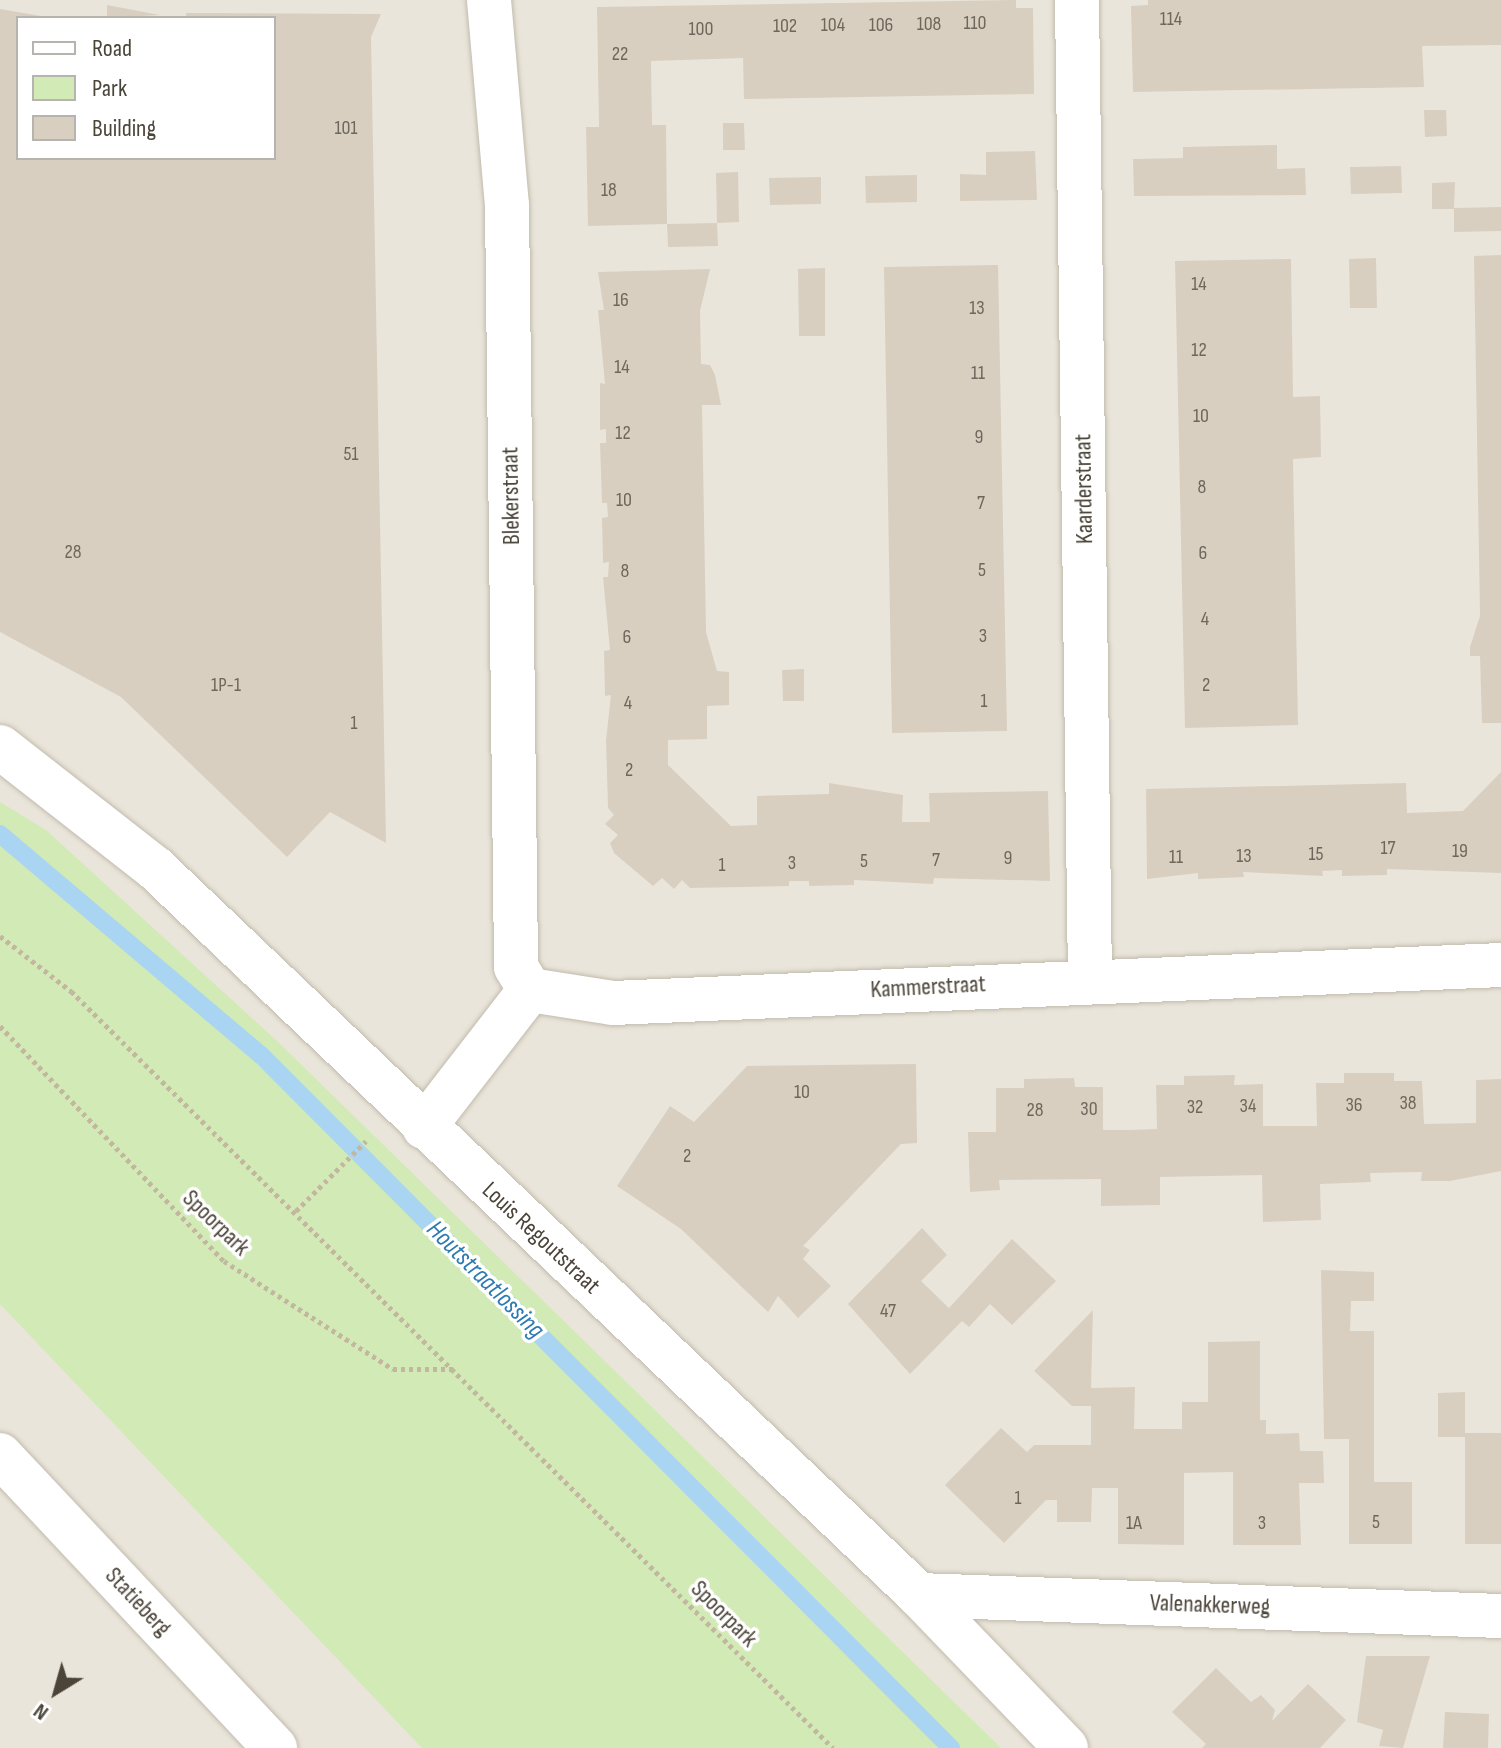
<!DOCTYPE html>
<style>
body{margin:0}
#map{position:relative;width:1501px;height:1748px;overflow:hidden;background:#f6f3ec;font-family:"Sofia Sans Condensed",sans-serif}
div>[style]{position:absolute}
.residential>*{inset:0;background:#eae5da}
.green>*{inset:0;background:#d2eab5}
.stream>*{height:18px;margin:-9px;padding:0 9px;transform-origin:9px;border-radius:9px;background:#a9d4f2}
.building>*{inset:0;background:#d8cfc1}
.path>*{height:5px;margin-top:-2.5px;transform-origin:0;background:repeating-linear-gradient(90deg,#c4b79f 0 4px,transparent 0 8px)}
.roads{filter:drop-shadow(0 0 2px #c2bbae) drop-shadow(0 0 2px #c2bbae)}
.minor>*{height:44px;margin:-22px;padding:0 22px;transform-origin:22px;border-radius:22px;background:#fff}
.tertiary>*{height:44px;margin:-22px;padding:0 22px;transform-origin:22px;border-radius:22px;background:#fff}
span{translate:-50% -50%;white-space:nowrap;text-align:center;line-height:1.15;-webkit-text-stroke:7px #fff;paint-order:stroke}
.number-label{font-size:20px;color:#6e675b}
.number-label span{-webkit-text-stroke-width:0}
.street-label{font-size:24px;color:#4b4439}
.water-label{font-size:26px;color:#2e7ab2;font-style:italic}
.legend{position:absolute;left:16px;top:16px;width:260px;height:144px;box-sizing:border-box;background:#fff;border:2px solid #b7b4b0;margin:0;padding:10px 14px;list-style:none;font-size:24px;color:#4b4439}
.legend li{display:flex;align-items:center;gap:16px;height:40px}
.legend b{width:40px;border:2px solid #b7b4b0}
.north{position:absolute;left:16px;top:1652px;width:80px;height:80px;-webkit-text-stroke:6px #fff;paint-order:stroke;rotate:217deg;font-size:22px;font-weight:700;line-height:32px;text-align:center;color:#4b4439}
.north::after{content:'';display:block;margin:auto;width:28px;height:36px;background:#4b4439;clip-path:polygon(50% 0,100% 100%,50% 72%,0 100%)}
</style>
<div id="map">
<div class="residential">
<div style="clip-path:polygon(evenodd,0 0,1501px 0,1501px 1748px,0 1748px,0 0,18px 18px,274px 18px,274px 158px,18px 158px,18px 18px)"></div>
</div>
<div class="green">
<div style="clip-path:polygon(0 802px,46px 830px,277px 1041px,1001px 1748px,422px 1748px,0 1304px)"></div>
</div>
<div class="stream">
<div style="left:0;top:834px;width:342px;rotate:40.3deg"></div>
<div style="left:261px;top:1055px;width:978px;rotate:45.12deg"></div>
</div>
<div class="building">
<div style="clip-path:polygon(1016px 0,1016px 8px,1033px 8px,1034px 94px,744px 99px,743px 58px,651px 61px,652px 125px,666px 125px,667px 224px,588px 226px,586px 127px,599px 127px,597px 7px)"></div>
<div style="clip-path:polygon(1148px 0,1501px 0,1501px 45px,1422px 46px,1424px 87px,1133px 92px,1131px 6px,1148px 5px)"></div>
<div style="clip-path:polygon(107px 5px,160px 15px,107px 18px)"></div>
<div style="clip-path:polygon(0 9px,41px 16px,18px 18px,18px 158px,274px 158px,274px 18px,186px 18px,186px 13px,381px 14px,371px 37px,386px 843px,330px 812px,287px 857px,121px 697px,0 632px)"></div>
<div style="clip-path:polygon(1424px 110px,1446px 110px,1447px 136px,1425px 137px)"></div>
<div style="clip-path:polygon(723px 123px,744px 123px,745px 150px,723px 150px)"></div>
<div style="clip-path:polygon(1277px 145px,1277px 169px,1305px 168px,1306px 195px,1134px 196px,1133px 159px,1183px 158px,1183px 147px)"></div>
<div style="clip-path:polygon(1035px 151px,1037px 200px,960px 201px,960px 174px,986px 175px,986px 152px)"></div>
<div style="clip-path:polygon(1401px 166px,1402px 193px,1351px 194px,1350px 167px)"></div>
<div style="clip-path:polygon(738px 172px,739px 222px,717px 223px,716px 173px)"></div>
<div style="clip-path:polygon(917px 175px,917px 202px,866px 203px,865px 176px)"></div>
<div style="clip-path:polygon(821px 177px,821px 204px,770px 205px,769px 178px)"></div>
<div style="clip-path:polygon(1455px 182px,1454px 208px,1501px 207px,1501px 231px,1454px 232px,1454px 209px,1432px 209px,1432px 183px)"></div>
<div style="clip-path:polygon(717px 223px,718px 246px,668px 247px,667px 224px)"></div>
<div style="clip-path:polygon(1501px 255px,1501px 723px,1482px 723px,1480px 656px,1470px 656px,1470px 647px,1480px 616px,1474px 256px)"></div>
<div style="clip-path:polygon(1376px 258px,1377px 308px,1350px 308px,1349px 259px)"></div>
<div style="clip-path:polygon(1291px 259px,1293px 397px,1320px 396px,1321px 457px,1293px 459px,1298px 725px,1185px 728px,1175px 261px)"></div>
<div style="clip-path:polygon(998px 265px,1007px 731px,892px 733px,884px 267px)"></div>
<div style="clip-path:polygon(825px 268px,825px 336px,799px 336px,798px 269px)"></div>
<div style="clip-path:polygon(710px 269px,700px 311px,701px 364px,710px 365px,715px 375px,721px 405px,702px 405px,706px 632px,717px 671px,729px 672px,729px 705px,707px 706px,707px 739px,668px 740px,668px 765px,731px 826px,757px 825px,757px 796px,829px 794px,829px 783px,903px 795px,902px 822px,930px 822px,929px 793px,1048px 791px,1050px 881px,934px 878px,933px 884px,854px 880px,854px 885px,809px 886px,809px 881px,789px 881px,789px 886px,690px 888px,682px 880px,674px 889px,662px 878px,653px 886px,614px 853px,610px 843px,618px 835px,605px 824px,614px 815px,608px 808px,606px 740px,611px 695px,605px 696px,604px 651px,610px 650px,603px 577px,608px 577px,609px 562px,603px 563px,602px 518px,608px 517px,607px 503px,602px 503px,600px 443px,606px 443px,606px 429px,600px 430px,600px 383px,605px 384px,598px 310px,604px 310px,598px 272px)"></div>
<div style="clip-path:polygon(804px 669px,804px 701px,783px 701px,782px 670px)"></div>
<div style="clip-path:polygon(1501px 772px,1501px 873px,1387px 869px,1387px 875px,1342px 876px,1342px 870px,1322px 871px,1323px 876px,1243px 872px,1244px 877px,1198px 879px,1198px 873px,1147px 879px,1146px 789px,1406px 783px,1407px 813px,1463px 811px)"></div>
<div style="clip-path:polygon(916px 1064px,917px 1143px,901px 1144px,803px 1246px,810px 1250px,803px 1259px,831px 1286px,798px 1318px,778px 1296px,768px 1312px,681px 1229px,617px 1186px,670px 1106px,694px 1122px,747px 1066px)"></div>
<div style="clip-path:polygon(1344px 1073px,1394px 1073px,1394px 1081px,1422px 1081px,1424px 1124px,1476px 1123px,1476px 1080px,1501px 1079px,1501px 1171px,1450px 1181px,1421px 1181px,1422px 1172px,1370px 1173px,1371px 1182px,1320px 1184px,1321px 1220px,1263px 1222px,1262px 1175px,1160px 1177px,1160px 1205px,1101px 1206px,1101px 1179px,999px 1180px,1000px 1190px,970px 1192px,968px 1132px,996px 1132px,996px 1088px,1024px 1088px,1024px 1079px,1074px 1078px,1075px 1087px,1103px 1087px,1103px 1130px,1130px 1130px,1157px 1129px,1156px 1085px,1184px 1085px,1184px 1076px,1235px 1075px,1234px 1085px,1263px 1084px,1263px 1126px,1317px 1126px,1316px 1083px,1344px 1083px)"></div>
<div style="clip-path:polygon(922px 1228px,947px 1255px,921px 1281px,949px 1308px,1012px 1239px,1056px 1281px,1012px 1325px,990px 1304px,969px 1327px,962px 1321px,910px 1374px,848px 1304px)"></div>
<div style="clip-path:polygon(1321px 1270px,1374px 1272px,1374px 1301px,1351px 1301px,1350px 1331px,1374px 1331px,1374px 1482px,1412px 1482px,1412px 1544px,1349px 1544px,1349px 1439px,1324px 1439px)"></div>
<div style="clip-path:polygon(1093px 1310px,1091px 1388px,1135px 1387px,1134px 1429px,1182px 1429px,1182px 1402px,1208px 1402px,1208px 1342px,1260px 1341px,1260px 1420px,1266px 1420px,1266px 1434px,1299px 1433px,1300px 1451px,1323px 1451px,1324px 1483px,1299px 1483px,1301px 1545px,1233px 1545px,1233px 1472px,1184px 1473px,1184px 1545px,1118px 1544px,1118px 1488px,1092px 1488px,1091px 1522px,1057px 1522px,1057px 1500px,1046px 1500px,1004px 1543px,945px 1485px,1001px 1428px,1027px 1452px,1034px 1445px,1091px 1445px,1091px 1406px,1072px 1406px,1034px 1371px)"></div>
<div style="clip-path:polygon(1465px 1392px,1465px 1433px,1501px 1433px,1501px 1544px,1465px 1544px,1465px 1437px,1438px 1437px,1438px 1393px)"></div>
<div style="clip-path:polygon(1366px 1656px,1430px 1656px,1403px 1748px,1379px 1746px,1383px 1730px,1357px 1722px)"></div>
<div style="clip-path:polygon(1216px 1668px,1251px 1702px,1261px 1695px,1275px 1710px,1272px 1721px,1308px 1684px,1346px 1720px,1320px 1748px,1202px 1748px,1206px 1744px,1172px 1712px)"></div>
<div style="clip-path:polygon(1445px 1712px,1489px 1714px,1488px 1748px,1443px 1748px)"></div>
</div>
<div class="path">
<div style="left:0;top:936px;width:90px;rotate:37.8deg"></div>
<div style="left:71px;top:991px;width:1074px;rotate:44.81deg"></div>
<div style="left:0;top:1026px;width:325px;rotate:46.4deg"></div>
<div style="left:224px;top:1261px;width:201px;rotate:32.6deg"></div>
<div style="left:393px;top:1369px;width:60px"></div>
<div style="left:296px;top:1211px;width:99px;rotate:-45deg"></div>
</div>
<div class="roads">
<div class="minor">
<div style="left:489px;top:0;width:206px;rotate:85deg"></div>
<div style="left:507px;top:205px;width:762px;rotate:89.32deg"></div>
<div style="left:516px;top:967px;width:27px;rotate:59deg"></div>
<div style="left:1077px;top:0;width:979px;rotate:89.24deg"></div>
<div style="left:424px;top:1127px;width:173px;rotate:-52.3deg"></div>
<div style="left:530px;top:990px;width:84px;rotate:8.9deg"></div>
<div style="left:613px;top:1003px;width:889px;rotate:-2.45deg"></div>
<div style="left:0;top:1455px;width:402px;rotate:46.8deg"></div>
<div style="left:919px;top:1595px;width:582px;rotate:2.07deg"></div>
</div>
<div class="tertiary">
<div style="left:0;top:747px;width:197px;rotate:38deg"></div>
<div style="left:155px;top:868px;width:1055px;rotate:43.58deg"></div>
<div style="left:919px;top:1595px;width:212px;rotate:46.1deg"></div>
</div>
</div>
<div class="number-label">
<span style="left:1171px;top:19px">114</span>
<span style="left:975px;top:23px">110</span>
<span style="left:929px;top:24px">108</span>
<span style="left:833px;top:25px">104</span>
<span style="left:881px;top:25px">106</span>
<span style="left:785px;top:26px">102</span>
<span style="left:701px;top:29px">100</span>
<span style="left:620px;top:54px">22</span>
<span style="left:346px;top:128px">101</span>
<span style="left:609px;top:190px">18</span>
<span style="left:1199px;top:284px">14</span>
<span style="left:621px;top:300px">16</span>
<span style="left:977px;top:308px">13</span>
<span style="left:1199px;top:350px">12</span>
<span style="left:622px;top:367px">14</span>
<span style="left:978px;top:373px">11</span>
<span style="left:1201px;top:416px">10</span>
<span style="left:623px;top:433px">12</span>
<span style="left:979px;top:437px">9</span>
<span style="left:351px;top:454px">51</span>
<span style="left:1202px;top:487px">8</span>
<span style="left:624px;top:500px">10</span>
<span style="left:981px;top:503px">7</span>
<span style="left:73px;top:552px">28</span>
<span style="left:1203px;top:553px">6</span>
<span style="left:982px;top:570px">5</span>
<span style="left:625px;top:571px">8</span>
<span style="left:1205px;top:619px">4</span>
<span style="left:983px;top:636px">3</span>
<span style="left:627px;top:637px">6</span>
<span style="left:226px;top:685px">1P-1</span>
<span style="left:1206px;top:685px">2</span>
<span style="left:984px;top:701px">1</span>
<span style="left:628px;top:703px">4</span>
<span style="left:354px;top:723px">1</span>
<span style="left:629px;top:770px">2</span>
<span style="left:1388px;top:848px">17</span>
<span style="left:1460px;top:851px">19</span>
<span style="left:1316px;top:854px">15</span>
<span style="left:1244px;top:856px">13</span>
<span style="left:1176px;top:857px">11</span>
<span style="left:1008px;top:858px">9</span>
<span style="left:936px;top:860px">7</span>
<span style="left:864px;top:861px">5</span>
<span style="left:792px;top:863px">3</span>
<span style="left:722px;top:865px">1</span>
<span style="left:802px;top:1092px">10</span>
<span style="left:1408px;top:1103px">38</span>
<span style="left:1354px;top:1105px">36</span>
<span style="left:1248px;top:1106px">34</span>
<span style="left:1195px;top:1107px">32</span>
<span style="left:1089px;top:1109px">30</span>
<span style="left:1035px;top:1110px">28</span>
<span style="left:687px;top:1156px">2</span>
<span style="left:888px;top:1311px">47</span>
<span style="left:1018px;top:1498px">1</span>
<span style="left:1376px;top:1522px">5</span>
<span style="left:1134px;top:1523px">1A</span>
<span style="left:1262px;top:1523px">3</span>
</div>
<div class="street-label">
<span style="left:1084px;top:489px;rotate:-91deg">Kaarderstraat</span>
<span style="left:511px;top:496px;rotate:-91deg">Blekerstraat</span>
<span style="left:928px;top:987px;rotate:-3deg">Kammerstraat</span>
<span style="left:216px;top:1223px;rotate:44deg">Spoorpark</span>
<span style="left:541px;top:1238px;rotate:43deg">Louis Regoutstraat</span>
<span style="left:138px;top:1602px;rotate:47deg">Statieberg</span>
<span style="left:1210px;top:1605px;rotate:2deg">Valenakkerweg</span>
<span style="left:724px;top:1614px;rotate:45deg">Spoorpark</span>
</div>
<div class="water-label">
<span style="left:485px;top:1280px;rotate:45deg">Houtstraatlossing</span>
</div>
<ul class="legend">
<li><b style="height:10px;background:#fff"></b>Road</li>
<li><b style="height:22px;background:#d2eab5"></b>Park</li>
<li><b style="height:22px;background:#d8cfc1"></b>Building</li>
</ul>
<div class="north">N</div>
</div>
